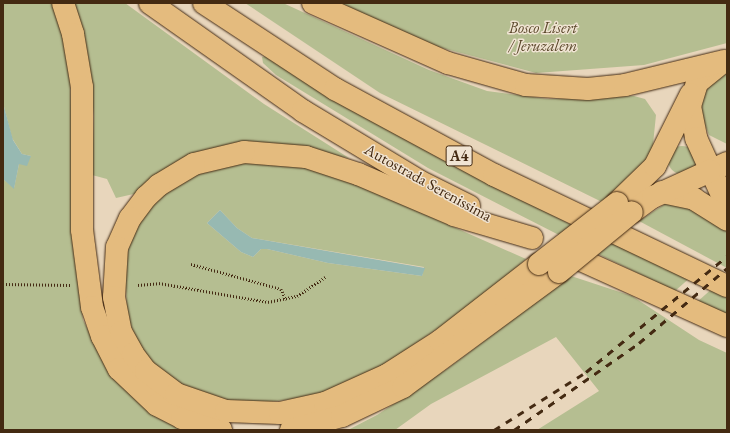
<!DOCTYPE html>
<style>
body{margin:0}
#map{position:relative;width:730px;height:433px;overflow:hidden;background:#e8d6bc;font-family:"EB Garamond",serif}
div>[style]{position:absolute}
.green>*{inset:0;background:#b5be91}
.round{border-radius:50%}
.water>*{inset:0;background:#97b9b2}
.path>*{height:2.5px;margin-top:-1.25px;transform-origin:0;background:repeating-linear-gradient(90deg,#442a12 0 1px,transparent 0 3px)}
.roads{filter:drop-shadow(0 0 1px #442a12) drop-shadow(0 0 1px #442a12)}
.primary>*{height:22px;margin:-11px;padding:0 11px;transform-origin:11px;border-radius:11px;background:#e4bb7e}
.highway>*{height:22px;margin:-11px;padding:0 11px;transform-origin:11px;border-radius:11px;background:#e4bb7e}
.rail>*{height:3px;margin-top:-1.5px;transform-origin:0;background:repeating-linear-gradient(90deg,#442a12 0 7px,transparent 0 14px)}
.bridges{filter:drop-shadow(0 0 1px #442a12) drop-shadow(0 0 1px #442a12)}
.highway-bridge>*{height:22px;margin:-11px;padding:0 11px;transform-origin:11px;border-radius:11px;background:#e4bb7e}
span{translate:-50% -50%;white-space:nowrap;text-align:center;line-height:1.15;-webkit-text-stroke:3px #f0e4d3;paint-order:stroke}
.shield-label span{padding:1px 3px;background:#f0e4d3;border:1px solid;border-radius:3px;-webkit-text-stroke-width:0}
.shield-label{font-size:15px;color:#442a12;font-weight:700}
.park-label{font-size:16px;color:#5b482b;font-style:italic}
.street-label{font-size:16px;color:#442a12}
.frame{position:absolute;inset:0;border:4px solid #442a12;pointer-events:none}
</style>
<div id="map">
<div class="green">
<div style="clip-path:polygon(3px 3px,53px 3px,59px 17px,70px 71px,74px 236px,83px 320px,95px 343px,187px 430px,3px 430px,3px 179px,14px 188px,19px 164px,31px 156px,22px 154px,12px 138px,3px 103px)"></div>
<div style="clip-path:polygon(74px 3px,125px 3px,264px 104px,349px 158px,272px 143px,138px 193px,116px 198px,107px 179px,92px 175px,94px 116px,88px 61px)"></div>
<div style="clip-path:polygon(245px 3px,283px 3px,429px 70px,487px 91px,548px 99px,634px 96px,645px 99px,656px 115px,652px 154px,602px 202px,380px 93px)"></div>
<div style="clip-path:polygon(336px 3px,727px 3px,727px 43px,644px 65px,536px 73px,427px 44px)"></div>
<div style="clip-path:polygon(266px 56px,445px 161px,572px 225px,559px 235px,428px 168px,276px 75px,263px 63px,262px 57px)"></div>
<div style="clip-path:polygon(727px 73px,727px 144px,709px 135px,698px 107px,705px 89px)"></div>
<div class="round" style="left:668px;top:146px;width:28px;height:28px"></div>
<div style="clip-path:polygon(evenodd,259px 161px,282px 162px,334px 174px,526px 259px,471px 306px,381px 367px,316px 396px,246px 405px,193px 391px,167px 376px,146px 356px,135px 337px,127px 314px,125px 261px,132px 237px,146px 211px,164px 193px,191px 176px,227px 163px,259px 161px,220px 210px,237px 228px,252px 238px,424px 267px,422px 276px,328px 263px,267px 249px,261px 249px,253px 257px,241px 252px,207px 223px,220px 210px)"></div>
<div style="clip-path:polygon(668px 202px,700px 210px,723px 226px,727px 231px,727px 268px,639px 221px)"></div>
<div style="clip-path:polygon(614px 242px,692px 276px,675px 291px,598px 254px)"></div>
<div style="clip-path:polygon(571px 276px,632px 296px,699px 340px,727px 353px,727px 430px,537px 430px,599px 391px,556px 337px,431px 404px,395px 430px,348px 430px,377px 415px,447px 369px)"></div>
<div style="clip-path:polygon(714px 287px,727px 293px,727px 315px,697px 302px)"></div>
</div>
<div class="water">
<div style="clip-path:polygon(3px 103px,13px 140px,22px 154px,31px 156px,27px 166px,19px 164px,14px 189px,3px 179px)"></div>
<div style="clip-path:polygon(220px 210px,237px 228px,252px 238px,425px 268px,422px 276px,328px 263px,267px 249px,261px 249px,253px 257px,241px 252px,207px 223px)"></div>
</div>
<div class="path">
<div style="left:191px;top:264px;width:93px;rotate:15.5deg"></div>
<div style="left:281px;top:289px;width:12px;rotate:66deg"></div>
<div style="left:3px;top:284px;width:67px;rotate:0.9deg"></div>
<div style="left:138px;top:285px;width:21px;rotate:-5deg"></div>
<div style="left:159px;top:283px;width:111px;rotate:9.9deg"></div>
<div style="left:268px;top:302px;width:30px;rotate:-12deg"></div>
<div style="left:297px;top:296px;width:34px;rotate:-34deg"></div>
</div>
<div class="roads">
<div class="primary">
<div style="left:724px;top:61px;width:35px;rotate:141deg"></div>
<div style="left:697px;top:83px;width:24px;rotate:107deg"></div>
<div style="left:690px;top:106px;width:33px;rotate:79deg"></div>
<div style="left:696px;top:138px;width:75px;rotate:65.5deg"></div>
<div style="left:710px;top:171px;width:19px;rotate:-25deg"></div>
</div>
<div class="highway">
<div style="left:63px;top:3px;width:33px;rotate:72deg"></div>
<div style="left:73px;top:34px;width:54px;rotate:80.4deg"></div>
<div style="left:82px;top:87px;width:143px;rotate:90deg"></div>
<div style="left:82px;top:230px;width:78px;rotate:82.6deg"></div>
<div style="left:92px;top:307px;width:31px;rotate:71deg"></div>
<div style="left:102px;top:336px;width:37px;rotate:63deg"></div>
<div style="left:119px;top:369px;width:52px;rotate:43.5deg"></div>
<div style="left:157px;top:405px;width:28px;rotate:27deg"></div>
<div style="left:182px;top:418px;width:41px;rotate:17.1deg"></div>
<div style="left:150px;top:3px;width:187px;rotate:35.2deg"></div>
<div style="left:303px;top:111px;width:135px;rotate:31.1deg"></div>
<div style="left:419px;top:181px;width:56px;rotate:26.6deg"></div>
<div style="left:204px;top:3px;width:157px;rotate:33.3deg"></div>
<div style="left:335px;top:89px;width:181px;rotate:28.4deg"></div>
<div style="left:494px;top:175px;width:258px;rotate:25.5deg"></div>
<div style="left:313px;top:3px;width:148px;rotate:24deg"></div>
<div style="left:448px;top:63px;width:81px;rotate:15.8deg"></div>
<div style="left:526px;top:85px;width:62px;rotate:3.7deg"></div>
<div style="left:588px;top:89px;width:37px;rotate:-6deg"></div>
<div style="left:625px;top:85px;width:98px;rotate:-13.6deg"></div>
<div style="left:662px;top:192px;width:33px;rotate:12deg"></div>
<div style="left:694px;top:199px;width:39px;rotate:32deg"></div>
<div style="left:617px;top:203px;width:53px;rotate:-44.2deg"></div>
<div style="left:655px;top:166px;width:80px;rotate:-63.4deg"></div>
<div style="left:632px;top:212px;width:26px;rotate:-36deg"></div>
<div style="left:653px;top:197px;width:63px;rotate:-24.5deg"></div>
<div style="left:532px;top:238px;width:81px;rotate:-163.6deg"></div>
<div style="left:454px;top:215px;width:104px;rotate:-156.9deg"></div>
<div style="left:358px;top:174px;width:55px;rotate:-161.9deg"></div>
<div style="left:306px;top:157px;width:62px;rotate:-175.4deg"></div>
<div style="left:244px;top:152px;width:51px;rotate:166.5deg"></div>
<div style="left:194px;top:164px;width:41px;rotate:149deg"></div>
<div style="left:159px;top:185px;width:18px;rotate:137deg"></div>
<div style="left:146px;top:197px;width:26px;rotate:127deg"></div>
<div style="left:130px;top:218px;width:32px;rotate:114deg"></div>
<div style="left:117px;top:247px;width:50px;rotate:93.4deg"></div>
<div style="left:114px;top:297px;width:36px;rotate:79deg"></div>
<div style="left:121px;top:332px;width:25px;rotate:61deg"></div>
<div style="left:133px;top:354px;width:21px;rotate:53deg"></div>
<div style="left:146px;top:371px;width:38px;rotate:37deg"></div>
<div style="left:176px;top:394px;width:53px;rotate:18.8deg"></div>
<div style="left:226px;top:411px;width:54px;rotate:2.1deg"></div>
<div style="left:280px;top:413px;width:46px;rotate:-12.5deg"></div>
<div style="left:325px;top:403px;width:68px;rotate:-24.3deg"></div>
<div style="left:387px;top:375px;width:63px;rotate:-32.7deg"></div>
<div style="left:440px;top:341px;width:125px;rotate:-37.9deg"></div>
<div style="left:561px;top:251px;width:182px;rotate:24.3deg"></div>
<div style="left:291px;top:430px;width:53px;rotate:-15.4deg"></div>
<div style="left:342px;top:416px;width:68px;rotate:-25.4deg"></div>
<div style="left:403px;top:387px;width:194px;rotate:-36.4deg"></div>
</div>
</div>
<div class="rail">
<div style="left:494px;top:430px;width:109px;rotate:-32.2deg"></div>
<div style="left:586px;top:372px;width:183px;rotate:-39.4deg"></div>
<div style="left:514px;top:430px;width:152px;rotate:-34.8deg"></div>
<div style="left:639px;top:343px;width:116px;rotate:-40.4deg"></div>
</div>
<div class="bridges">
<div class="highway-bridge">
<div style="left:539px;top:264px;width:99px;rotate:-38deg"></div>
<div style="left:559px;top:272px;width:94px;rotate:-39.4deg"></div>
</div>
</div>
<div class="shield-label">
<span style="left:459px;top:156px">A4</span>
</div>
<div class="park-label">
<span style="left:543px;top:37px">Bosco Lisert<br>/ Jeruzalem</span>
</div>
<div class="street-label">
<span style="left:428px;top:183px;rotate:29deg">Autostrada Serenissima</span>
</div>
<div class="frame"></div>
</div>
